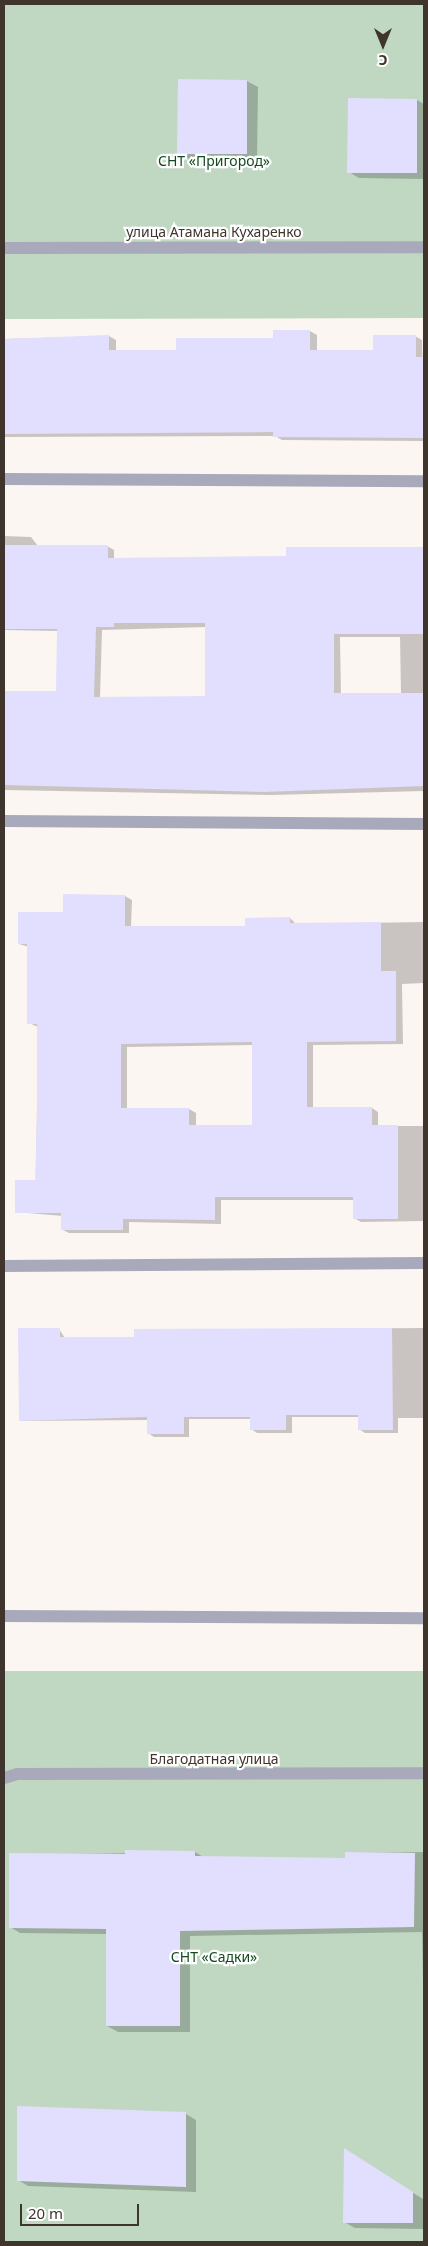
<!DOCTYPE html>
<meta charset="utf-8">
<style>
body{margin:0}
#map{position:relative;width:428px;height:2246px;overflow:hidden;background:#fcf6f2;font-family:"Noto Sans",sans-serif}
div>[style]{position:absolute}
.green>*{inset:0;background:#c0d7c2}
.shadow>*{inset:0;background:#0003}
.building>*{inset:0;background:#e2defe}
.service>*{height:12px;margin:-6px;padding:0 6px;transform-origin:6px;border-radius:6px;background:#a8a9bb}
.minor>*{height:12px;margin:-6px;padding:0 6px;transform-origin:6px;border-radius:6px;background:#a8a9bb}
span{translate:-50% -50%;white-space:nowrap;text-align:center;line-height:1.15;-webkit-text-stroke:4.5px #fff;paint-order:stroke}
.park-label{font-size:14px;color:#124920}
.street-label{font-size:14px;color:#40352d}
.frame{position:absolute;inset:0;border:5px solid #40352d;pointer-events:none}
.north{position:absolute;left:358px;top:20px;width:50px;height:50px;-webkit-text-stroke:4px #fff;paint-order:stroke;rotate:180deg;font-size:14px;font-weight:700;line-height:20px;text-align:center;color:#40352d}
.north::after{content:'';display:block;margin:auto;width:18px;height:22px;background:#40352d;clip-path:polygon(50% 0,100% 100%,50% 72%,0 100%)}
.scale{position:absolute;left:20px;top:2204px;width:119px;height:22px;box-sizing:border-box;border:2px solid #40352d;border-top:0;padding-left:6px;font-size:15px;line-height:18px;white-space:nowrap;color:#40352d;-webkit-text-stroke:4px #fff;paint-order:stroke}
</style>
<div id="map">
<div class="green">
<div style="clip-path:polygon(4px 4px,424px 4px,424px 318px,4px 319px)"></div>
<div style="clip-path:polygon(4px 1671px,424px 1671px,424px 2242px,4px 2242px)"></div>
</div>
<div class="shadow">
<div style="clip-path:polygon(247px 81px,258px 87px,257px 160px,189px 159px,178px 153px)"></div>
<div style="clip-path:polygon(349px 99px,417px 100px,424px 104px,424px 179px,359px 178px,349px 172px)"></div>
<div style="clip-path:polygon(275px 331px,310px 331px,317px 335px,317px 352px,374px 352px,415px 336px,422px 340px,424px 441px,282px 440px,275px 436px,4px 437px,4px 339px,109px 336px,116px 340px,116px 351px,178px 351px,275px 339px)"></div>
<div style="clip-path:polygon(evenodd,4px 536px,31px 537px,38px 546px,107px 546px,114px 550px,114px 559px,287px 557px,287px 549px,424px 548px,424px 791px,271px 795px,4px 790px,4px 693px,57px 693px,58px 631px,4px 630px,4px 536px,207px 627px,207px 698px,100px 698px,102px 630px,207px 627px,4px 536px,340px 637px,400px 637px,401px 695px,341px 695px,340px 637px)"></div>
<div style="clip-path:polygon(evenodd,64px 895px,125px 896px,132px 900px,131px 927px,246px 927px,290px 918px,296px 924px,424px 922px,424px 983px,402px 984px,403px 1044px,313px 1045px,313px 1108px,372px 1108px,378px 1112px,378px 1126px,424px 1126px,424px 1221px,361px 1222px,354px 1218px,354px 1200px,221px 1200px,221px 1224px,129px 1222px,129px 1233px,69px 1233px,63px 1230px,63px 1216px,16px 1212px,36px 1181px,38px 1027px,29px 1023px,29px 947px,19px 944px,64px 913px,64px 895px,253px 1045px,253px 1127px,196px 1127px,196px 1113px,189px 1109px,127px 1109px,127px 1047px,253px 1045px)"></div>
<div style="clip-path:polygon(424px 1328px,424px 1418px,398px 1418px,398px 1433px,365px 1433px,359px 1429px,359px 1417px,292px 1417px,292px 1433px,257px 1433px,251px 1429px,251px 1419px,189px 1419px,189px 1437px,154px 1437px,148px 1433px,148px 1420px,20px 1421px,59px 1329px,65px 1338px,135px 1338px,135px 1330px)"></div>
<div style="clip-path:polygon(195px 1852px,205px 1858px,346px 1859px,346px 1853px,424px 1852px,424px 2028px,422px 1932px,190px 1936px,190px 2032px,118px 2032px,107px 2026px,107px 1934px,20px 1933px,10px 1927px,10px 1855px)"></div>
<div style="clip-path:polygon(186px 2114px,196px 2120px,196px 2192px,28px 2186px,18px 2180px)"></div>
<div style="clip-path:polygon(354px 2156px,423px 2199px,423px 2229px,355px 2228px,344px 2222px)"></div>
</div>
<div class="building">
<div style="clip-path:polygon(178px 79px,247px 80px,247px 154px,177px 154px)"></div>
<div style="clip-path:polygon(348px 98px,417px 99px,417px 173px,347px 173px)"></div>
<div style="clip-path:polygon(273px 330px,310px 330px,310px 350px,373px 350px,373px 335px,416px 335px,416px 357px,424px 357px,424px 438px,273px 437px,273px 432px,4px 434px,4px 339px,109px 335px,109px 350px,176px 350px,176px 338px,273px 338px)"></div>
<div style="clip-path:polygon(evenodd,4px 545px,108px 545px,108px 558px,286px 556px,286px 547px,424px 547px,424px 634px,334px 634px,334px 693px,424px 693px,424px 786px,264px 792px,4px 785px,4px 691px,56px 691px,57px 629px,4px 629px,4px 545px,114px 623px,205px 623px,205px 696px,94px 697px,96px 627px,114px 627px,114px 623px)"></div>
<div style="clip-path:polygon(evenodd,63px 894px,125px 895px,125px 926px,245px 926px,245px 918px,290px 917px,290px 923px,381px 922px,381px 971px,396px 971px,396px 1041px,307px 1042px,307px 1107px,372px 1107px,372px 1125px,398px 1125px,398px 1219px,353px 1219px,353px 1197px,215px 1197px,215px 1220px,123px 1219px,123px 1230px,61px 1230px,61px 1213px,15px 1213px,15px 1180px,35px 1180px,37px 1119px,37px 1024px,27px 1024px,27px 944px,18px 944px,18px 912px,63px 912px,63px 894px,252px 1042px,252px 1125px,189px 1125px,189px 1108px,121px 1108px,121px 1044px,252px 1042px)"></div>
<div style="clip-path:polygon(18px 1328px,60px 1328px,60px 1337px,134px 1337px,134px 1329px,392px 1328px,393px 1430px,358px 1430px,358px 1415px,286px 1415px,286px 1430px,250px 1430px,250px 1417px,184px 1417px,184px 1434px,147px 1434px,147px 1417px,19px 1421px)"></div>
<div style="clip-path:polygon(125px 1850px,195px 1851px,195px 1856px,345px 1858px,345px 1852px,415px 1853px,414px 1927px,180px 1931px,180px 2026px,106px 2026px,106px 1929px,9px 1928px,9px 1853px,125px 1854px)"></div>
<div style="clip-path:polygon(17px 2106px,186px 2112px,186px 2187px,17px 2181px)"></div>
<div style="clip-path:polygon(344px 2148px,413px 2192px,413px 2223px,343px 2223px)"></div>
</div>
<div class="service">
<div style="left:4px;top:479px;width:420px;rotate:0.3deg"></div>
<div style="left:4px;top:821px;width:420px;rotate:0.4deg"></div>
<div style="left:4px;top:1266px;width:420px;rotate:-0.4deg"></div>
<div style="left:4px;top:1778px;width:14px;rotate:-17deg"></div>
<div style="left:17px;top:1774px;width:407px;rotate:-0.1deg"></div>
</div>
<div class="minor">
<div style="left:4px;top:248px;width:420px;rotate:-0.1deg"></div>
<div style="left:4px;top:1616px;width:420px;rotate:0.3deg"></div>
</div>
<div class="park-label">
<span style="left:214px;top:161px">СНТ «Пригород»</span>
<span style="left:214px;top:1957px">СНТ «Садки»</span>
</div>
<div class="street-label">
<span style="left:214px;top:232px">улица Атамана Кухаренко</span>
<span style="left:214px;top:1759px">Благодатная улица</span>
</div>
<div class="frame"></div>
<div class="north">С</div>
<div class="scale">20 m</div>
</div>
